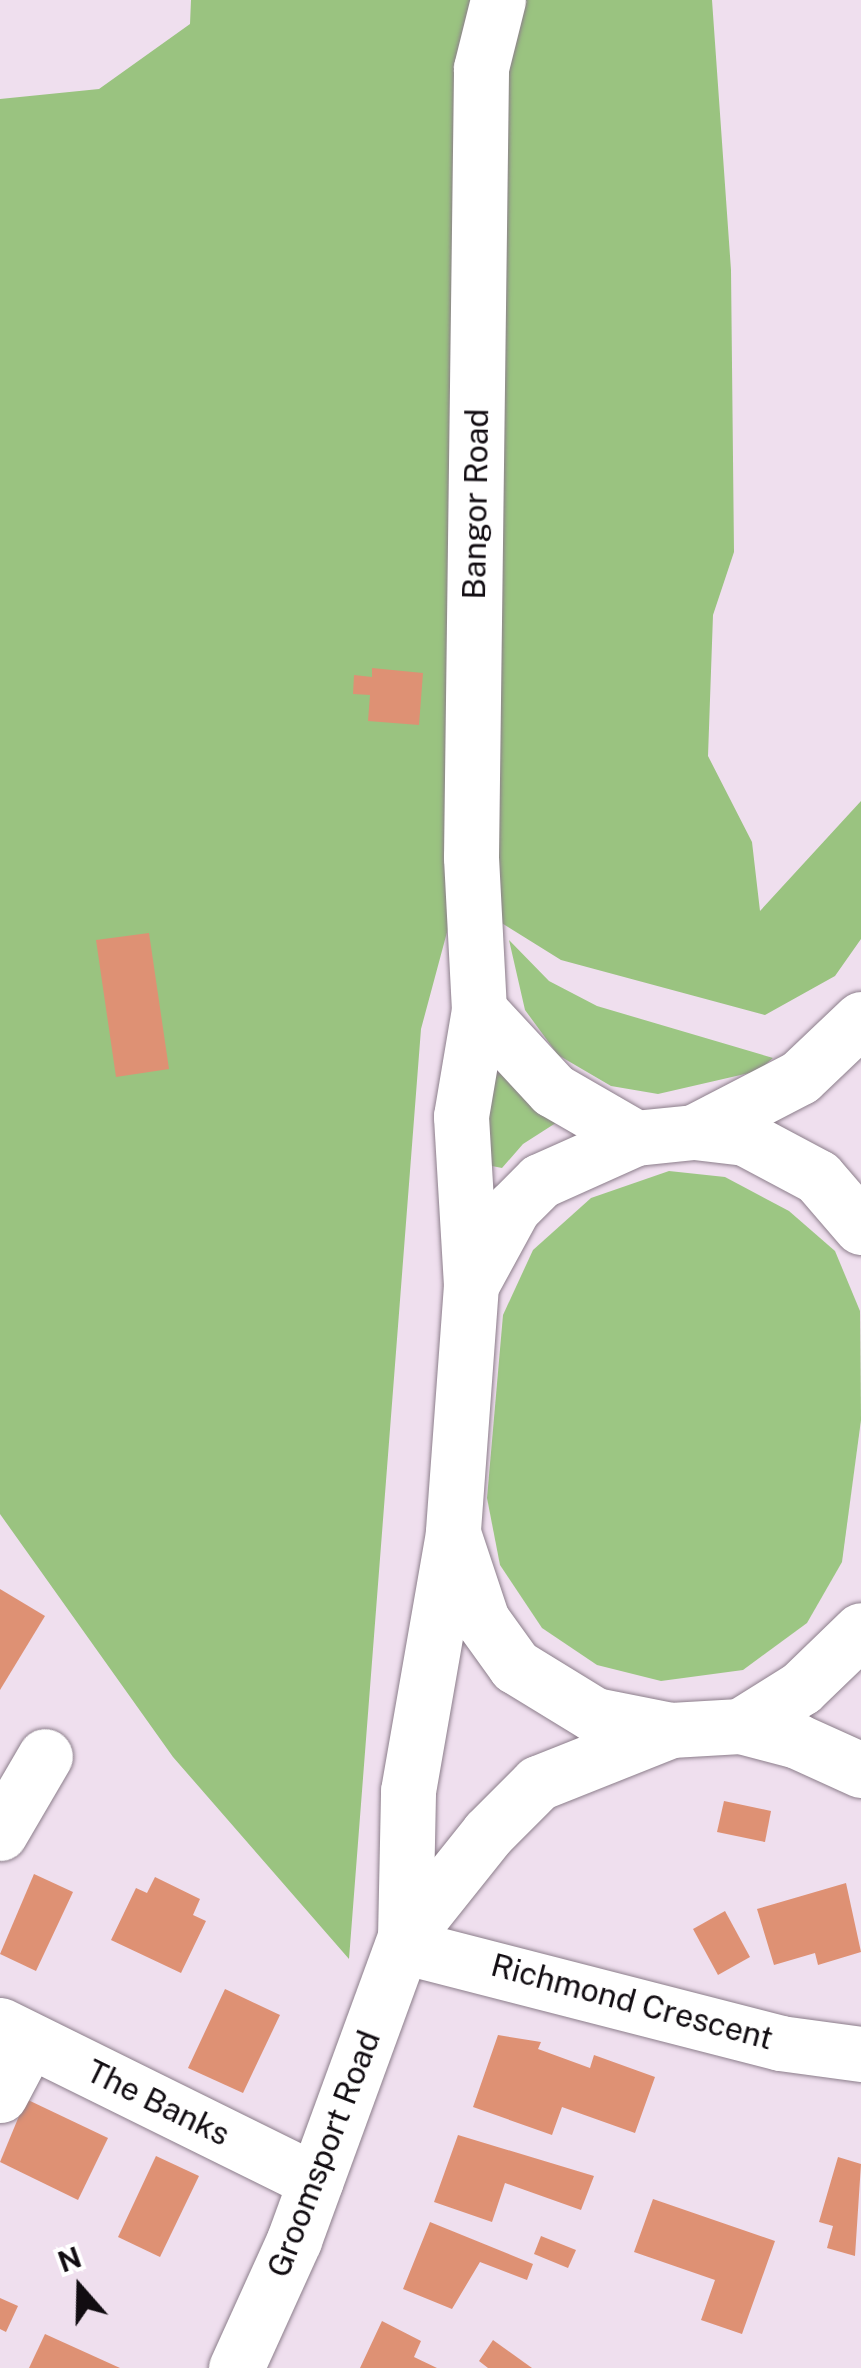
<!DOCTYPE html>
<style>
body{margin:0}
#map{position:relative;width:861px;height:2368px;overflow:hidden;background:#efdfee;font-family:"Public Sans",sans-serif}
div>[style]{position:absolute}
.green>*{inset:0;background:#9cc683}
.forest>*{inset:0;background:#9ac380}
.building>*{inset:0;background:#de9174}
.roads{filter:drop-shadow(0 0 2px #8c7e8b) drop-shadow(0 0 2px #8c7e8b)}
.minor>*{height:55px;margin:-27.5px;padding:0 27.5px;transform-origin:27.5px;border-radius:27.5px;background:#fff}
.major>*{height:55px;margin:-27.5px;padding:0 27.5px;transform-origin:27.5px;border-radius:27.5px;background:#fff}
.highway>*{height:55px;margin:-27.5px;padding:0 27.5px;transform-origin:27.5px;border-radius:27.5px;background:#fff}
span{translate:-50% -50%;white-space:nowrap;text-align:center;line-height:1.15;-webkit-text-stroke:8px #fff;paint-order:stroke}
.street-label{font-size:32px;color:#110c11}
.north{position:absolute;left:30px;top:2238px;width:100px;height:100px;-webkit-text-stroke:8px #fff;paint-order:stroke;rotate:340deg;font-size:28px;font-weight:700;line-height:40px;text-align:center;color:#110c11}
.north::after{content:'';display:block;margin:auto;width:35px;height:45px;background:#110c11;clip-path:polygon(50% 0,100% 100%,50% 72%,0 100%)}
</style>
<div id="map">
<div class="green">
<div style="clip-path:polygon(509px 940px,549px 981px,597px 1006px,773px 1058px,758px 1071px,658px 1094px,611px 1086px,558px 1055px,525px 1010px)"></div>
<div style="clip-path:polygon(504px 1062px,562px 1119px,523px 1144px,502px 1168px,482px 1164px,480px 1072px)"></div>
<div style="clip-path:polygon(669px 1171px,725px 1177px,789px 1211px,835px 1251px,860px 1311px,861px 1420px,842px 1562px,807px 1623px,743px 1670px,661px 1681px,597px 1665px,542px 1628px,500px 1565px,487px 1498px,503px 1315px,533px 1250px,591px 1198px)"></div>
</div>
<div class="forest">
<div style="clip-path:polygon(191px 0,712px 0,731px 270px,734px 552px,713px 615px,708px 756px,752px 842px,760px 911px,861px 801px,861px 939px,835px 976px,765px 1015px,561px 960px,457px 895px,421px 1029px,349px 1959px,173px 1757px,0 1514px,0 99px,99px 89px,190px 24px)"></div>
</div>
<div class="building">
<div style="clip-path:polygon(372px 668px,423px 673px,419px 725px,368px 721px,370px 695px,353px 694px,354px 675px,372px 677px)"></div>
<div style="clip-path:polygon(149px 933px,169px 1069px,116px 1077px,96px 940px)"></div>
<div style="clip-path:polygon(0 1589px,45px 1616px,0 1690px)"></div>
<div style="clip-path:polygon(724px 1801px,771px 1811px,765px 1842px,717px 1832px)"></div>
<div style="clip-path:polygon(34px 1874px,73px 1892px,36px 1971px,0 1954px)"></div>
<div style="clip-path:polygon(155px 1877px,200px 1899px,193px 1915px,206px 1921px,181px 1973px,111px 1940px,136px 1888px,147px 1893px)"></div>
<div style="clip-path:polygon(846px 1883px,861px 1952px,818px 1965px,815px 1953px,774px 1965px,757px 1909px)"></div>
<div style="clip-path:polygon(725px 1911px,750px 1957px,718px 1975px,693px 1929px)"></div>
<div style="clip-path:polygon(225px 1989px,280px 2015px,243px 2093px,188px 2068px)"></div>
<div style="clip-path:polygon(498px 2035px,541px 2042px,538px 2049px,590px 2068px,594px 2055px,655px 2077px,635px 2133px,562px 2107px,552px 2135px,473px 2107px)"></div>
<div style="clip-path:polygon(26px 2099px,108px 2138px,78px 2200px,0 2162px)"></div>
<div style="clip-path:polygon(458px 2135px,594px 2176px,581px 2210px,505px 2183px,492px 2222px,434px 2202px)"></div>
<div style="clip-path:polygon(156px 2156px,199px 2176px,160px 2257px,118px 2237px)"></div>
<div style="clip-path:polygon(838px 2157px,861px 2164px,855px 2256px,827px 2248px,833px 2226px,819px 2222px)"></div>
<div style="clip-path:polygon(653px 2199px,775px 2241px,742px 2334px,701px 2320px,715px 2280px,634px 2252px)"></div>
<div style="clip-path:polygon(430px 2222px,533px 2264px,527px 2280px,480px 2262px,452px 2309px,403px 2289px)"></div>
<div style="clip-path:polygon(541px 2236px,576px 2250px,568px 2268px,534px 2254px)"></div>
<div style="clip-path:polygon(0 2298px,18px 2306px,6px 2332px,0 2329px)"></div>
<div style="clip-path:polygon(382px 2321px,421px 2341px,414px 2357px,437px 2368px,360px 2368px)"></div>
<div style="clip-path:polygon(45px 2334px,120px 2368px,29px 2368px)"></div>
<div style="clip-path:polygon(493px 2340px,532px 2368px,488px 2368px,479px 2361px)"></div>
</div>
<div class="roads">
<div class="minor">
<div style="left:0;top:1833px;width:89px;rotate:-59.7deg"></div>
<div style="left:403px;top:1946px;width:389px;rotate:14.4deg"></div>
<div style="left:780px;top:2043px;width:82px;rotate:7.7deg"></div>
<div style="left:0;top:2025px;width:352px;rotate:26.3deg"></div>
<div style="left:0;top:2095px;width:62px;rotate:-62.2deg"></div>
</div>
<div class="major">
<div style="left:479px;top:1010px;width:109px;rotate:47.2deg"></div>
<div style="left:553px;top:1090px;width:96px;rotate:30deg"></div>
<div style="left:694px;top:1132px;width:119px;rotate:-27.4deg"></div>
<div style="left:800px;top:1077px;width:84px;rotate:-43.6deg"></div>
<div style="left:471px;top:1285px;width:169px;rotate:-93.4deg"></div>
<div style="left:461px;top:1116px;width:108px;rotate:-80.4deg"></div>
<div style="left:479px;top:1010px;width:153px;rotate:-93deg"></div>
<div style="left:471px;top:857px;width:789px;rotate:-89.27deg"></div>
<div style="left:481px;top:68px;width:70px;rotate:-76deg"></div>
<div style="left:405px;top:1937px;width:133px;rotate:-51.4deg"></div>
<div style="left:488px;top:1833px;width:71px;rotate:-45deg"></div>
<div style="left:538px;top:1783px;width:143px;rotate:-21.7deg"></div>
<div style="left:236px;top:2368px;width:141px;rotate:-65.6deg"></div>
<div style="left:294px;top:2240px;width:323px;rotate:-69.9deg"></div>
<div style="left:405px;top:1937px;width:146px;rotate:-88.8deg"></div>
<div style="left:408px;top:1791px;width:262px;rotate:-80.1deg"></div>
</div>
<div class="highway">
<div style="left:861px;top:1227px;width:66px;rotate:-130.7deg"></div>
<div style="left:818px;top:1177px;width:83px;rotate:-151.9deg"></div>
<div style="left:745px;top:1138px;width:51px;rotate:-173.3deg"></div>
<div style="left:694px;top:1132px;width:58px;rotate:174.1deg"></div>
<div style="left:636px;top:1138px;width:105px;rotate:155.9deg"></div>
<div style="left:540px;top:1181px;width:38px;rotate:135deg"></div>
<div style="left:513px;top:1208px;width:88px;rotate:118.6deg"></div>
<div style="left:471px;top:1285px;width:249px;rotate:94.2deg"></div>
<div style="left:453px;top:1533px;width:92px;rotate:71.6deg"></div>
<div style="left:482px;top:1620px;width:57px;rotate:54.3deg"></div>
<div style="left:515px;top:1666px;width:94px;rotate:31.5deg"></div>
<div style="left:595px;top:1715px;width:77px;rotate:11.2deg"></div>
<div style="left:671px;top:1730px;width:69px;rotate:-3.3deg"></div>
<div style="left:740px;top:1726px;width:72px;rotate:-31.9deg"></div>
<div style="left:801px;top:1688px;width:83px;rotate:-44deg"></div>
<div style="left:740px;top:1726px;width:59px;rotate:14.7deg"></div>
<div style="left:797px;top:1741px;width:70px;rotate:24.4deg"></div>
</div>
</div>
<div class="street-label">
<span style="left:476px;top:504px;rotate:-89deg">Bangor Road</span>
<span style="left:632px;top:2002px;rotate:15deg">Richmond Crescent</span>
<span style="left:158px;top:2103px;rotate:26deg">The Banks</span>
<span style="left:324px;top:2154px;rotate:-69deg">Groomsport Road</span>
</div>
<div class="north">N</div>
</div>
